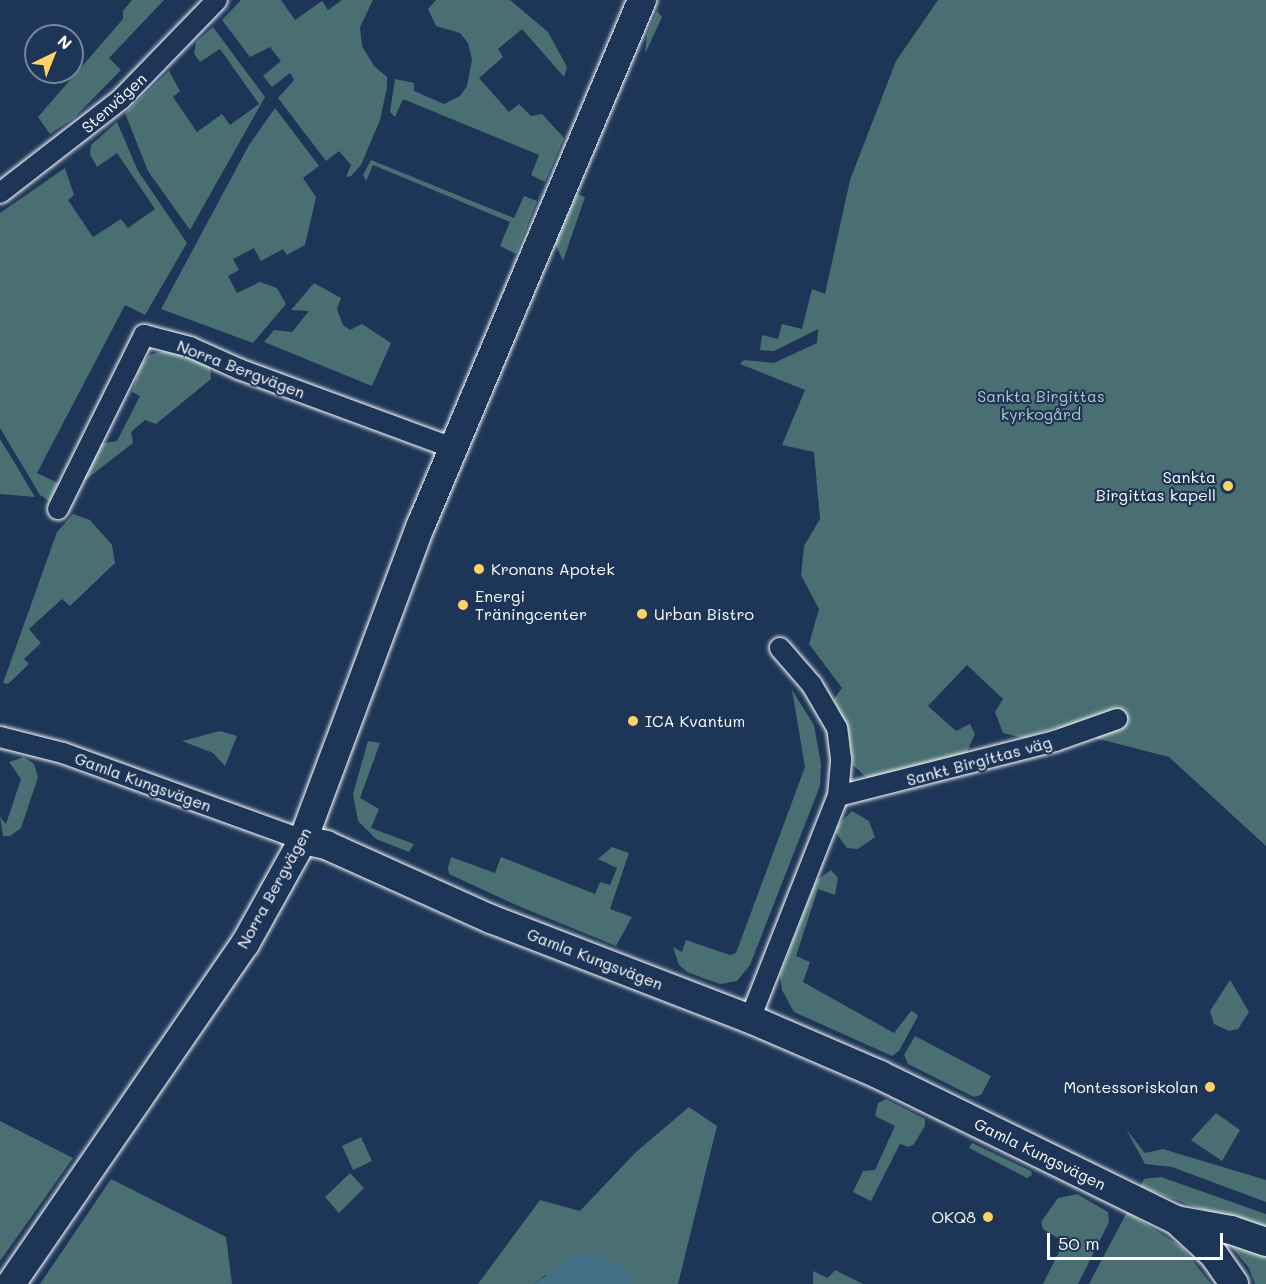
<!DOCTYPE html>
<meta charset="utf-8">
<style>
body{margin:0}
#map{position:relative;width:1266px;height:1284px;overflow:hidden;background:#1d3557;font-family:Mali,sans-serif}
div>[style]{position:absolute}
.green>*{inset:0;background:#496f72}
.water>*{inset:0;background:#436f87}
.roads{filter:drop-shadow(0 0 2px #fff) drop-shadow(0 0 2px #fff)}
.street>*{height:20px;margin:-10px;padding:0 10px;transform-origin:10px;border-radius:10px;background:#1d3557}
.secondary>*{height:28px;margin:-14px;padding:0 14px;transform-origin:14px;border-radius:14px;background:#1d3557}
.dots>*{width:16px;height:16px;translate:-50% -50%;box-sizing:border-box;border:3px solid #1d3557;border-radius:50%}
span{translate:-50% -50%;white-space:nowrap;text-align:center;line-height:1.15;-webkit-text-stroke:4.5px #1d3557;paint-order:stroke}
.street-label{font-size:16px;color:#fff}
.park-label{font-size:16px;color:#b6c5c7}
.poi-label{font-size:16px;color:#fff}
.right{translate:-100% -50%;text-align:right}
.left{translate:0 -50%;text-align:left}
.north{position:absolute;left:24px;top:24px;width:60px;height:60px;box-sizing:border-box;background:#1d3557;border:2px solid #77869a;border-radius:50%;rotate:43deg;font-size:16px;font-weight:700;line-height:24px;text-align:center;color:#fff}
.north::after{content:'';display:block;margin:auto;width:21px;height:27px;background:#ffd166;clip-path:polygon(50% 0,100% 100%,50% 72%,0 100%)}
.scale{position:absolute;left:1047px;top:1233px;width:176px;height:27px;box-sizing:border-box;border:3px solid #fff;border-top:0;padding-left:8px;font-size:18px;line-height:21px;white-space:nowrap;color:#fff;-webkit-text-stroke:4px #1d3557;paint-order:stroke}
</style>
<div id="map">
<div class="green">
<div style="clip-path:polygon(132px 0,164px 0,109px 58px,121px 70px,74px 118px,50px 134px,38px 117px,123px 19px,123px 11px)"></div>
<div style="clip-path:polygon(241px 0,281px 0,295px 20px,322px 1px,328px 10px,342px 0,373px 0,360px 27px,362px 46px,374px 66px,387px 77px,387px 87px,380px 120px,361px 165px,351px 176px,346px 177px,351px 165px,339px 151px,326px 161px,278px 98px,294px 80px,290px 73px,272px 87px,263px 76px,281px 61px,270px 47px,250px 57px,222px 20px)"></div>
<div style="clip-path:polygon(436px 0,510px 0,548px 32px,567px 67px,564px 77px,522px 29px,498px 49px,503px 57px,479px 78px,509px 112px,519px 104px,531px 116px,542px 114px,564px 138px,545px 182px,531px 175px,539px 155px,403px 99px,395px 117px,390px 112px,395px 79px,414px 83px,414px 91px,444px 104px,460px 96px,467px 86px,472px 60px,468px 43px,460px 33px,436px 26px,428px 9px)"></div>
<div style="clip-path:polygon(938px 0,1266px 0,1266px 846px,1169px 757px,1056px 728px,1023px 738px,1003px 733px,995px 712px,1003px 699px,967px 665px,928px 706px,956px 731px,970px 724px,975px 734px,966px 754px,868px 779px,853px 765px,849px 733px,834px 699px,842px 688px,809px 644px,819px 609px,801px 575px,804px 546px,820px 519px,814px 452px,782px 445px,805px 390px,740px 364px,744px 360px,774px 363px,817px 343px,818px 329px,774px 351px,760px 350px,762px 335px,778px 339px,782px 324px,802px 329px,812px 289px,825px 294px,850px 180px,896px 61px)"></div>
<div style="clip-path:polygon(657px 11px,662px 17px,645px 54px,647px 34px)"></div>
<div style="clip-path:polygon(213px 27px,265px 97px,190px 230px,148px 171px,125px 113px,169px 71px,180px 91px,173px 97px,197px 132px,222px 114px,230px 125px,259px 104px,220px 49px,200px 62px,194px 54px,196px 42px)"></div>
<div style="clip-path:polygon(275px 108px,319px 166px,303px 178px,316px 197px,305px 245px,287px 255px,283px 249px,261px 261px,254px 248px,233px 259px,239px 270px,228px 276px,237px 293px,260px 282px,277px 288px,286px 304px,253px 343px,161px 309px,249px 145px)"></div>
<div style="clip-path:polygon(117px 122px,138px 171px,187px 243px,145px 315px,125px 305px,37px 473px,58px 483px,49px 501px,40px 495px,0 428px,0 213px,65px 168px,74px 195px,68px 200px,93px 237px,121px 219px,128px 228px,155px 209px,117px 153px,97px 167px,90px 154px,91px 145px)"></div>
<div style="clip-path:polygon(371px 160px,514px 218px,524px 196px,537px 201px,516px 254px,500px 246px,510px 222px,373px 165px,366px 181px,363px 175px)"></div>
<div style="clip-path:polygon(577px 194px,585px 197px,563px 261px,555px 243px)"></div>
<div style="clip-path:polygon(314px 283px,341px 298px,337px 309px,343px 325px,350px 330px,362px 324px,391px 343px,372px 386px,264px 342px,274px 330px,292px 332px,309px 311px,291px 310px)"></div>
<div style="clip-path:polygon(163px 351px,179px 351px,210px 365px,211px 379px,156px 424px,145px 420px,131px 432px,133px 443px,84px 481px,84px 473px,99px 444px,117px 441px,140px 396px,132px 392px,140px 367px,149px 355px)"></div>
<div style="clip-path:polygon(0 439px,8px 452px,35px 497px,0 494px)"></div>
<div style="clip-path:polygon(73px 514px,90px 520px,112px 545px,115px 563px,70px 606px,62px 599px,29px 629px,41px 643px,24px 659px,29px 664px,8px 684px,3px 683px,57px 532px)"></div>
<div style="clip-path:polygon(792px 690px,814px 725px,821px 764px,820px 786px,750px 965px,737px 981px,720px 984px,687px 972px,679px 965px,673px 947px,682px 952px,686px 940px,730px 955px,736px 953px,805px 767px)"></div>
<div style="clip-path:polygon(220px 731px,237px 736px,225px 766px,213px 753px,182px 741px)"></div>
<div style="clip-path:polygon(368px 741px,380px 743px,360px 798px,379px 809px,371px 828px,414px 844px,409px 852px,376px 839px,358px 821px,353px 794px)"></div>
<div style="clip-path:polygon(24px 757px,34px 764px,38px 777px,21px 828px,10px 836px,3px 836px,0 817px,6px 824px,21px 779px,9px 762px)"></div>
<div style="clip-path:polygon(852px 811px,869px 821px,875px 837px,858px 849px,847px 848px,836px 833px,837px 826px)"></div>
<div style="clip-path:polygon(612px 847px,629px 853px,610px 909px,632px 917px,616px 946px,516px 905px,449px 874px,448px 868px,451px 857px,495px 873px,501px 857px,595px 894px,600px 882px,610px 885px,617px 868px,598px 859px)"></div>
<div style="clip-path:polygon(831px 870px,838px 878px,835px 895px,818px 889px,796px 956px,810px 962px,803px 982px,894px 1033px,911px 1011px,914px 1012px,918px 1016px,899px 1051px,892px 1056px,794px 1012px,782px 990px,780px 975px,816px 881px)"></div>
<div style="clip-path:polygon(1230px 980px,1249px 1012px,1238px 1029px,1229px 1031px,1214px 1024px,1210px 1011px)"></div>
<div style="clip-path:polygon(915px 1036px,991px 1076px,981px 1095px,974px 1097px,908px 1064px,904px 1055px)"></div>
<div style="clip-path:polygon(886px 1099px,925px 1119px,925px 1126px,914px 1144px,909px 1147px,900px 1144px,871px 1201px,853px 1192px,863px 1171px,875px 1170px,895px 1126px,875px 1116px,878px 1103px)"></div>
<div style="clip-path:polygon(689px 1107px,717px 1126px,678px 1284px,630px 1284px,630px 1276px,545px 1275px,535px 1284px,478px 1284px,540px 1200px,580px 1211px,636px 1152px)"></div>
<div style="clip-path:polygon(1216px 1113px,1240px 1130px,1222px 1161px,1191px 1140px)"></div>
<div style="clip-path:polygon(0 1121px,73px 1158px,0 1261px)"></div>
<div style="clip-path:polygon(1126px 1129px,1145px 1153px,1163px 1149px,1266px 1180px,1266px 1202px,1172px 1167px,1145px 1164px)"></div>
<div style="clip-path:polygon(361px 1137px,372px 1161px,353px 1170px,342px 1146px)"></div>
<div style="clip-path:polygon(972px 1143px,1031px 1171px,1032px 1175px,1027px 1178px,969px 1148px)"></div>
<div style="clip-path:polygon(350px 1173px,364px 1188px,339px 1213px,325px 1197px)"></div>
<div style="clip-path:polygon(1161px 1177px,1266px 1214px,1266px 1232px,1140px 1187px,1144px 1179px)"></div>
<div style="clip-path:polygon(111px 1179px,226px 1237px,232px 1284px,40px 1284px)"></div>
<div style="clip-path:polygon(1077px 1194px,1108px 1212px,1109px 1222px,1078px 1284px,1043px 1284px,1064px 1242px,1043px 1229px,1041px 1222px,1058px 1198px)"></div>
<div style="clip-path:polygon(1127px 1212px,1182px 1247px,1211px 1284px,1089px 1284px)"></div>
<div style="clip-path:polygon(1229px 1244px,1266px 1253px,1266px 1284px,1255px 1284px,1249px 1268px)"></div>
<div style="clip-path:polygon(835px 1270px,863px 1284px,813px 1284px,813px 1271px,828px 1278px)"></div>
</div>
<div class="water">
<div style="clip-path:polygon(585px 1253px,623px 1266px,630px 1276px,630px 1284px,535px 1284px,572px 1255px)"></div>
</div>
<div class="roads">
<div class="street">
<div style="left:0;top:193px;width:153px;rotate:-37.8deg"></div>
<div style="left:121px;top:99px;width:138px;rotate:-45.9deg"></div>
<div style="left:58px;top:509px;width:194px;rotate:-63.7deg"></div>
<div style="left:144px;top:335px;width:48px;rotate:14.6deg"></div>
<div style="left:190px;top:347px;width:54px;rotate:24.2deg"></div>
<div style="left:239px;top:369px;width:227px;rotate:20.3deg"></div>
<div style="left:0;top:737px;width:65px;rotate:14.3deg"></div>
<div style="left:63px;top:753px;width:255px;rotate:19.9deg"></div>
<div style="left:838px;top:796px;width:224px;rotate:-14.2deg"></div>
<div style="left:1055px;top:741px;width:66px;rotate:-19.5deg"></div>
<div style="left:750px;top:1019px;width:240px;rotate:-68.5deg"></div>
<div style="left:838px;top:796px;width:37px;rotate:-85deg"></div>
<div style="left:841px;top:759px;width:31px;rotate:-97deg"></div>
<div style="left:837px;top:728px;width:50px;rotate:-120.2deg"></div>
<div style="left:812px;top:685px;width:49px;rotate:-130.9deg"></div>
</div>
<div class="secondary">
<div style="left:303px;top:840px;width:24px;rotate:12deg"></div>
<div style="left:326px;top:845px;width:181px;rotate:24.2deg"></div>
<div style="left:491px;top:919px;width:278px;rotate:21.1deg"></div>
<div style="left:750px;top:1019px;width:142px;rotate:23.3deg"></div>
<div style="left:880px;top:1075px;width:330px;rotate:26.1deg"></div>
<div style="left:1176px;top:1220px;width:52px;rotate:42.6deg"></div>
<div style="left:1214px;top:1255px;width:35px;rotate:55deg"></div>
<div style="left:1176px;top:1220px;width:56px;rotate:10.3deg"></div>
<div style="left:1231px;top:1230px;width:37px;rotate:19deg"></div>
<div style="left:11px;top:1284px;width:413px;rotate:-55.5deg"></div>
<div style="left:245px;top:944px;width:119px;rotate:-60.9deg"></div>
<div style="left:303px;top:840px;width:336px;rotate:-69.5deg"></div>
<div style="left:421px;top:525px;width:570px;rotate:-67.17deg"></div>
</div>
</div>
<div class="dots">
<div style="left:1228px;top:486px;background:#ffd166"></div>
<div style="left:479px;top:569px;background:#ffd166"></div>
<div style="left:463px;top:605px;background:#ffd166"></div>
<div style="left:642px;top:614px;background:#ffd166"></div>
<div style="left:633px;top:721px;background:#ffd166"></div>
<div style="left:1210px;top:1087px;background:#ffd166"></div>
<div style="left:988px;top:1217px;background:#ffd166"></div>
</div>
<div class="street-label">
<span style="left:114px;top:103px;rotate:-42deg">Stenvägen</span>
<span style="left:241px;top:369px;rotate:21deg">Norra Bergvägen</span>
<span style="left:979px;top:761px;rotate:-15deg">Sankt Birgittas väg</span>
<span style="left:143px;top:782px;rotate:20deg">Gamla Kungsvägen</span>
<span style="left:274px;top:888px;rotate:-61deg">Norra Bergvägen</span>
<span style="left:595px;top:959px;rotate:21deg">Gamla Kungsvägen</span>
<span style="left:1040px;top:1154px;rotate:26deg">Gamla Kungsvägen</span>
</div>
<div class="park-label">
<span style="left:1041px;top:405px">Sankta Birgittas<br>kyrkogård</span>
</div>
<div class="poi-label">
<span class="right" style="left:1216px;top:486px">Sankta<br>Birgittas kapell</span>
<span class="left" style="left:491px;top:569px">Kronans Apotek</span>
<span class="left" style="left:475px;top:605px">Energi<br>Träningcenter</span>
<span class="left" style="left:654px;top:614px">Urban Bistro</span>
<span class="left" style="left:645px;top:721px">ICA Kvantum</span>
<span class="right" style="left:1198px;top:1087px">Montessoriskolan</span>
<span class="right" style="left:976px;top:1217px">OKQ8</span>
</div>
<div class="north">N</div>
<div class="scale">50 m</div>
</div>
